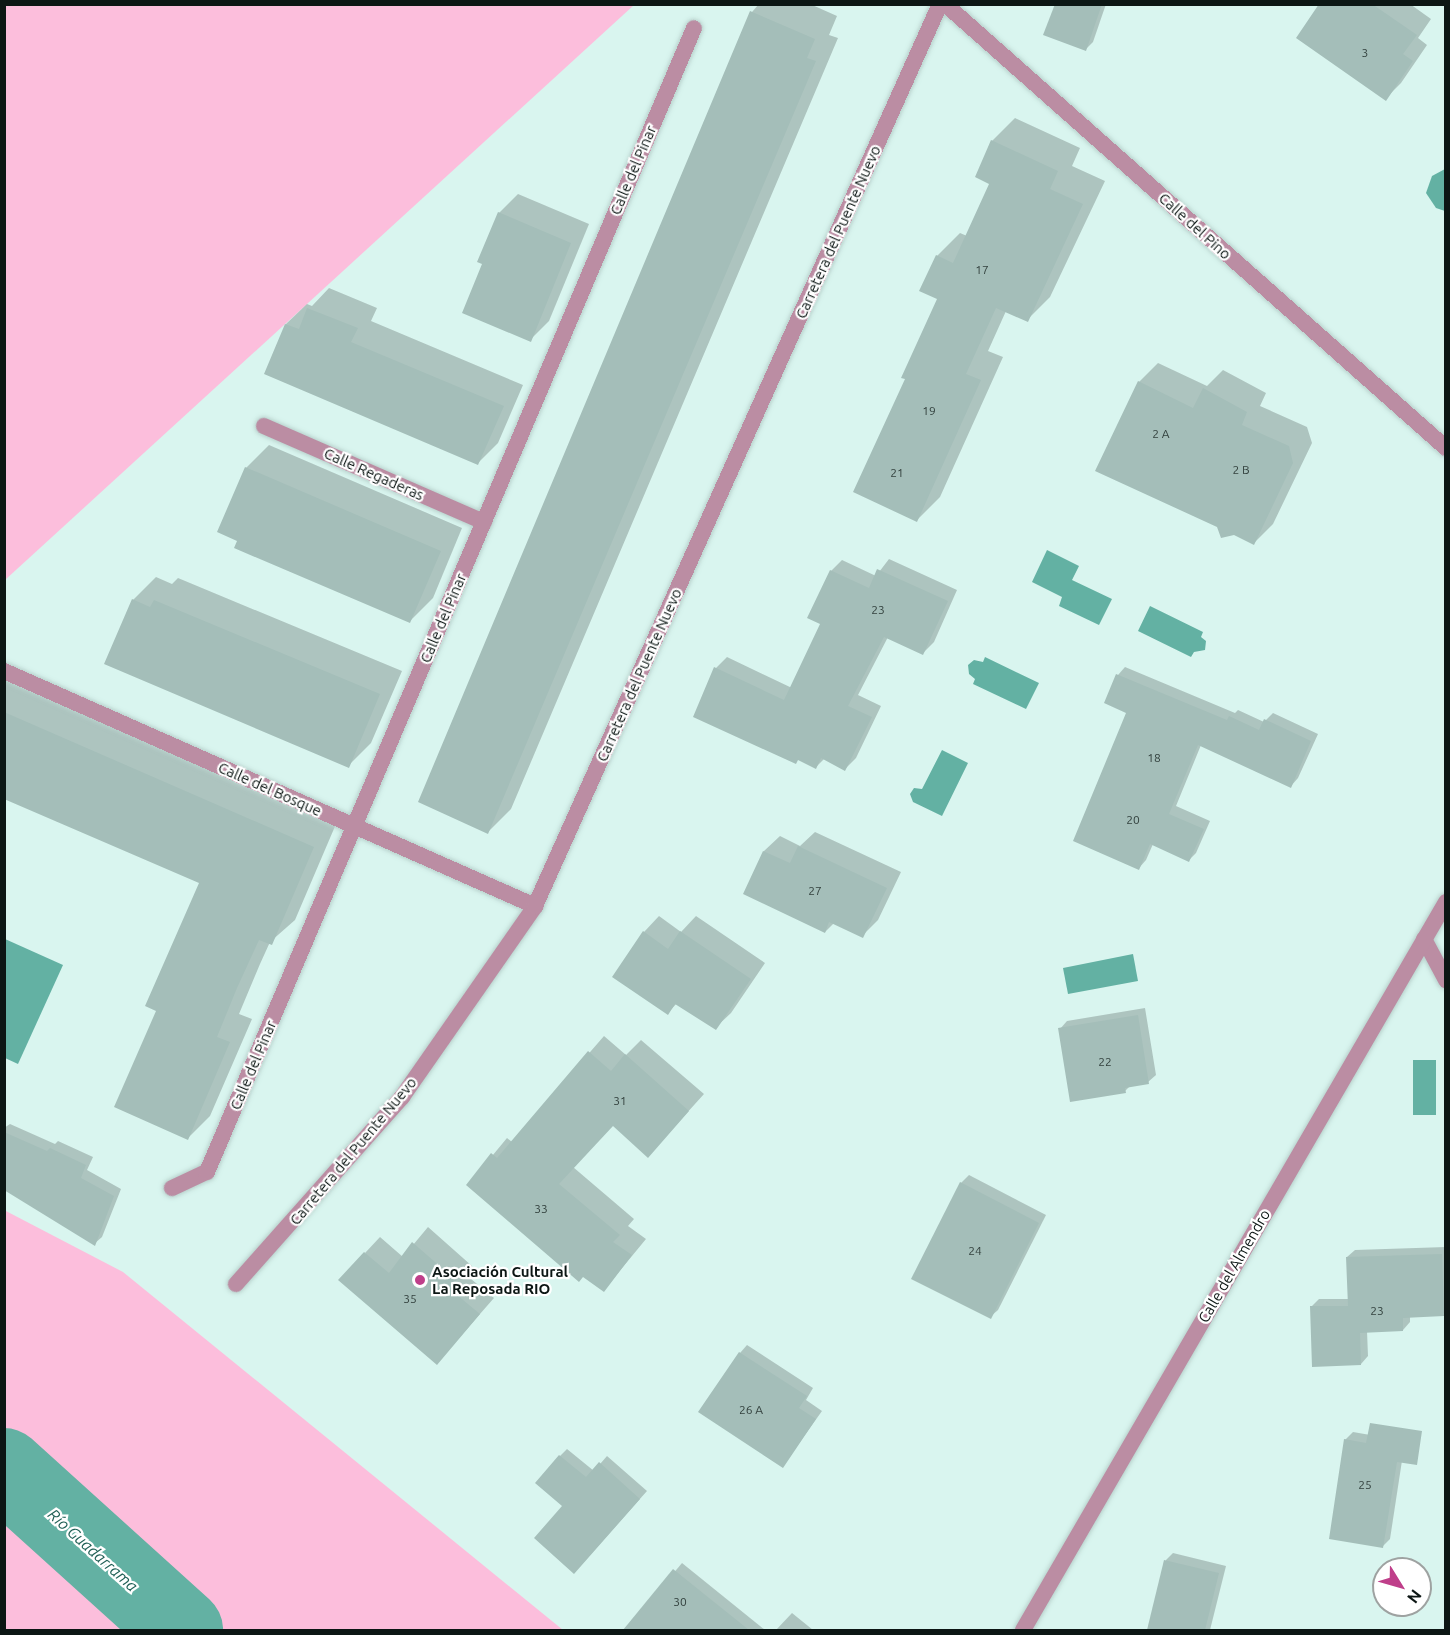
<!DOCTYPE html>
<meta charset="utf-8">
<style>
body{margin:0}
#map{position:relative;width:1450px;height:1635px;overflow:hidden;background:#d9f5ef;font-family:Ubuntu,sans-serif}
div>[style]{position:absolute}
.green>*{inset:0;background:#fcbedc}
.water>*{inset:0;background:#63b1a3}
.shadow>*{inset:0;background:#0003}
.river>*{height:82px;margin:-41px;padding:0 41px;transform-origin:41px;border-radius:41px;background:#63b1a3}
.building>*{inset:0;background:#a4beb9}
.roads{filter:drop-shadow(0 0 2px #b8d1cc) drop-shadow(0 0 2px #b8d1cc)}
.minor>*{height:16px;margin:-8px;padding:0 8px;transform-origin:8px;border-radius:8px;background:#bb8da3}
.dots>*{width:16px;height:16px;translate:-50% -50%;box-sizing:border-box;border:3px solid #fff;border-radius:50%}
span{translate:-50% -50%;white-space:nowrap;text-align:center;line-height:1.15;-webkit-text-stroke:4.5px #fff;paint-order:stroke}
.number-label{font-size:12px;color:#32403d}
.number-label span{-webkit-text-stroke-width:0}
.street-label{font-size:15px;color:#0c1614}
.poi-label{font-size:15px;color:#0c1614;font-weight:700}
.left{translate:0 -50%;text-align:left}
.water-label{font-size:16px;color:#206056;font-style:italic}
.frame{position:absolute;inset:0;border:6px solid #0c1614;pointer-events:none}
.north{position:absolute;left:1372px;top:1557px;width:60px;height:60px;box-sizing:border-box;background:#fff;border:2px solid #9ea2a1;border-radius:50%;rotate:127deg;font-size:16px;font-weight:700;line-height:24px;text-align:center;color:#0c1614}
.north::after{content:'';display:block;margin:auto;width:21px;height:27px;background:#bf3f8a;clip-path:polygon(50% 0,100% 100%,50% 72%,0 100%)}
</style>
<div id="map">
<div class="green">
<div style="clip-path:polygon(5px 4px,634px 4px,634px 5px,5px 580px)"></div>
<div style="clip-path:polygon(4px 1210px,123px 1272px,563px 1630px,5px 1630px)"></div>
</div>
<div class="water">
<div style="clip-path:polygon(1445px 169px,1446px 211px,1445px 211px,1436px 208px,1426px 193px,1432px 176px)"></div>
<div style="clip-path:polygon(1047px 550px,1079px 566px,1072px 580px,1112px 599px,1099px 625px,1059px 606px,1062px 597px,1032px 582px)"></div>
<div style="clip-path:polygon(1150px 606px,1203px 632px,1201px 637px,1206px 641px,1205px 650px,1194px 652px,1191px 657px,1138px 631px)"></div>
<div style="clip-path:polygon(985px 657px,1039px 683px,1026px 709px,973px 684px,975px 679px,969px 674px,968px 665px,974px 660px,983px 662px)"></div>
<div style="clip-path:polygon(942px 750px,968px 763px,942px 816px,913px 802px,910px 794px,914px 788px,922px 789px)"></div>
<div style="clip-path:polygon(5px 939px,63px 965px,18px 1064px,5px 1058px)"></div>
<div style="clip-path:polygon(1133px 954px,1138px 981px,1068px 994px,1063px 968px)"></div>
<div style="clip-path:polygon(1413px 1060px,1436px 1060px,1436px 1115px,1413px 1115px)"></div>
</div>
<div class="shadow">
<div style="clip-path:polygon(759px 4px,810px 4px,837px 16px,829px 35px,838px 38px,511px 809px,488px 832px,752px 12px)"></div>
<div style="clip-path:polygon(1056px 4px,1106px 4px,1093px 42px,1086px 49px)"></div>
<div style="clip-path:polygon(1321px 4px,1410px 4px,1431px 19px,1418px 38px,1427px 45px,1401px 83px,1385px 99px)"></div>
<div style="clip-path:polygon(1015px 118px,1080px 148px,1072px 166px,1105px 181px,1050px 297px,1027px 320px,1006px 311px,988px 351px,1003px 357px,940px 497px,917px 520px,908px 378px,939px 299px,937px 256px,960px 233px,967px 236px,991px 183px,992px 141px)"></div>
<div style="clip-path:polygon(518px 194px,589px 224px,549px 321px,530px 340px,484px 263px,499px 213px)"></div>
<div style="clip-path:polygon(329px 288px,377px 308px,371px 321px,523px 385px,498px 443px,478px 463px,266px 374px,286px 324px,307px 304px,312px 306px)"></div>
<div style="clip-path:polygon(1158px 363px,1207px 386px,1223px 370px,1266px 393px,1260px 406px,1307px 427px,1312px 443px,1273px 524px,1254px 543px,1218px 526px,1139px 382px)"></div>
<div style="clip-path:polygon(269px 445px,462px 528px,433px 598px,410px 621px,239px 540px,246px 468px)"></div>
<div style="clip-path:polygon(889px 559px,957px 590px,934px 642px,923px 653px,888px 637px,858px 695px,881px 706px,856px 758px,845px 769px,825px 758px,816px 767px,695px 716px,716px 668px,727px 657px,792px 688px,822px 623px,831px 571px,842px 560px,876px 576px)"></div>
<div style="clip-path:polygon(156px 577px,172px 584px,178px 578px,402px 671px,371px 743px,348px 766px,133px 600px)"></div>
<div style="clip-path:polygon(1125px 667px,1235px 713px,1238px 710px,1264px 722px,1273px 713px,1318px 734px,1298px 778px,1291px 786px,1201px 745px,1176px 806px,1210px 821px,1196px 853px,1189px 860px,1153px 844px,1146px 860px,1139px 868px,1128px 712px,1106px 702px,1118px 675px)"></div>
<div style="clip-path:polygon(4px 680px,336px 824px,295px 920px,270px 942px,260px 964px,239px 1014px,252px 1019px,210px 1116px,188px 1138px,158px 1010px,201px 882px,4px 798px)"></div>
<div style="clip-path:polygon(815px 832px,901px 872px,878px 920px,862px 936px,834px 923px,825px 932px,745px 893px,764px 851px,780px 836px,800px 846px)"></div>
<div style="clip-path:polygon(659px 916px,681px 932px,696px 916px,765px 963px,731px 1013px,715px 1028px,677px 1003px,668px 1013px,644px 932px)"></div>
<div style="clip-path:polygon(1145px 1008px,1156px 1075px,1148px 1082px,1131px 1085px,1125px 1091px,1060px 1029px,1067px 1021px)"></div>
<div style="clip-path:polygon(604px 1036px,626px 1055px,641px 1040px,704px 1094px,648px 1156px,613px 1125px,573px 1167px,634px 1219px,628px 1226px,646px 1239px,604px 1290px,468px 1185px,507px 1138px,512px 1142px)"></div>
<div style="clip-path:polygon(10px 1124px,55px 1144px,58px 1141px,93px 1157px,87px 1170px,121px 1189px,102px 1237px,94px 1244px,4px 1188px,4px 1128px)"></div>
<div style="clip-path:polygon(969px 1175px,1046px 1215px,998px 1310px,990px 1317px,961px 1183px)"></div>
<div style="clip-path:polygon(428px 1227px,472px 1266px,465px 1274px,494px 1298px,437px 1363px,365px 1253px,380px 1237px,403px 1257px)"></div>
<div style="clip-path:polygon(1446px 1247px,1446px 1313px,1410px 1316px,1410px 1322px,1403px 1330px,1367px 1331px,1368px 1356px,1361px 1364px,1311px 1307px,1319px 1299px,1349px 1299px,1347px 1257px,1355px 1250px)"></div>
<div style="clip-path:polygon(747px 1345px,813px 1388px,806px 1400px,822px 1411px,782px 1467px,740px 1353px)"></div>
<div style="clip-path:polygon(1353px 1432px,1405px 1441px,1390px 1539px,1383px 1546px,1345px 1440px)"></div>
<div style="clip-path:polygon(567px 1449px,594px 1471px,607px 1456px,647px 1491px,582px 1564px,564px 1506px,560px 1456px)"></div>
<div style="clip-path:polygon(1173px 1553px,1226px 1566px,1210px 1630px,1149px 1630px,1166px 1560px)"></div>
<div style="clip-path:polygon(682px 1563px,765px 1630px,626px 1630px)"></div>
<div style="clip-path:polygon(792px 1613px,813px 1630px,776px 1630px)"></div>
</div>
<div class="river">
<div style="left:4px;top:1469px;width:240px;rotate:42.1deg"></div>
</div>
<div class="building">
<div style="clip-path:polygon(1055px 4px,1102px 4px,1086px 51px,1043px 35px)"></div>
<div style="clip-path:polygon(1319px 4px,1372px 4px,1417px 35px,1403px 54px,1413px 61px,1386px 101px,1296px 38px)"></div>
<div style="clip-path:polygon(750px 11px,815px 39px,807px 58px,816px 61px,488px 834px,418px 802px)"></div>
<div style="clip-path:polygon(991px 140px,1058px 171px,1050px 189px,1083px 204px,1028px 322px,996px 308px,966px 374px,981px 380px,917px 522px,853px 492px,905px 379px,901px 378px,937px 299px,919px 291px,936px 255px,953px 263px,989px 184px,975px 177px)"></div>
<div style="clip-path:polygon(498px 212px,571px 243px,531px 342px,462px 313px,482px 264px,477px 262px)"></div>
<div style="clip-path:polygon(307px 308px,358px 328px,351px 342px,504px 406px,478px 465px,264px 374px,285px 324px,299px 329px)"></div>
<div style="clip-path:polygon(1138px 381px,1193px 408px,1203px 388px,1247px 412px,1242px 425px,1289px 446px,1293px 463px,1254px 545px,1234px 535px,1221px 538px,1217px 527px,1095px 471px)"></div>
<div style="clip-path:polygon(245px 467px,441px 551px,410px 623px,234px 548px,237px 541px,217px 532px)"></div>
<div style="clip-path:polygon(877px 569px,948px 601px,923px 655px,884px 637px,848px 706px,872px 717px,845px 771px,821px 758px,816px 769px,798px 760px,796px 764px,693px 717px,714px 667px,784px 700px,820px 624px,807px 618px,830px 570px,869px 588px)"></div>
<div style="clip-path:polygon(132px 599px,150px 607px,154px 600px,380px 694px,349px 768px,104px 664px)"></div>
<div style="clip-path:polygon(1116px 674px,1227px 720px,1229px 716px,1259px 730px,1264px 719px,1311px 741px,1291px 788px,1198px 745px,1169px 814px,1204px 829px,1189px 862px,1150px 844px,1139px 870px,1073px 841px,1126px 713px,1104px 703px)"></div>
<div style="clip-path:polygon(4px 712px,314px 847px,272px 945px,259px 940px,237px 988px,217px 1037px,230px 1042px,188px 1140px,114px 1107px,156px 1011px,145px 1006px,199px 883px,4px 799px)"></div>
<div style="clip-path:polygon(798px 846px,887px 888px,863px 938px,829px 922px,825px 933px,743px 894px,763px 851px,790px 863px)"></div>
<div style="clip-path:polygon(643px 931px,668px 949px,680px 931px,751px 979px,716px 1030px,675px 1004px,668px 1015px,612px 977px)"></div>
<div style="clip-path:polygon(1138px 1015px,1149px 1084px,1125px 1088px,1126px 1093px,1070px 1102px,1058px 1028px)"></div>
<div style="clip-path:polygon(588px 1051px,611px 1071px,625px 1054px,689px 1111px,648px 1158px,613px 1126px,559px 1184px,620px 1235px,613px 1242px,632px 1255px,604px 1292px,583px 1277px,579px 1282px,466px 1185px,491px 1153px,497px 1158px)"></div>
<div style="clip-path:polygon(4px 1132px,47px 1151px,50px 1148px,86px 1165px,81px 1178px,114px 1196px,95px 1246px,4px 1190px)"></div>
<div style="clip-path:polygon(960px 1182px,1039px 1223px,991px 1319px,911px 1279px)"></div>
<div style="clip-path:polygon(412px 1242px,458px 1282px,451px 1290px,480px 1314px,437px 1365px,338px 1280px,364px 1252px,389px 1273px)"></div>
<div style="clip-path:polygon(1442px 1254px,1444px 1316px,1403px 1318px,1403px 1331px,1360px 1333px,1361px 1365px,1312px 1367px,1310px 1306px,1348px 1306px,1346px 1257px)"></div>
<div style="clip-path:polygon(739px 1352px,807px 1396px,799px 1408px,816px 1419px,783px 1468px,698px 1412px)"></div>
<div style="clip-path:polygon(1370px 1423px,1422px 1431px,1417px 1465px,1397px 1462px,1383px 1548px,1329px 1539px,1344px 1439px,1366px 1443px)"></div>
<div style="clip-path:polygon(559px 1455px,586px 1477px,599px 1462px,640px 1499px,574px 1574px,534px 1538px,562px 1506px,535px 1483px)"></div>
<div style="clip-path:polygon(1164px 1560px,1219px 1573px,1205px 1630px,1147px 1630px)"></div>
<div style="clip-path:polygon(673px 1569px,749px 1630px,623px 1630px)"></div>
</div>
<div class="roads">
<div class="minor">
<div style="left:945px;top:4px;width:669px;rotate:41.55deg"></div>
<div style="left:264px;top:426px;width:240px;rotate:23.6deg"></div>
<div style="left:4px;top:671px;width:581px;rotate:23.87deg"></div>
<div style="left:1424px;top:939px;width:47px;rotate:61.8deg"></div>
<div style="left:172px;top:1188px;width:38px;rotate:-25deg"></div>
<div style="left:207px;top:1172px;width:1243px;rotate:-66.94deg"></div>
<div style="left:236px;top:1284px;width:250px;rotate:-48.4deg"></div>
<div style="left:402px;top:1097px;width:233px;rotate:-55.1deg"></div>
<div style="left:535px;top:906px;width:989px;rotate:-65.82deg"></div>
<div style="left:1023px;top:1630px;width:842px;rotate:-59.84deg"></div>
</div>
</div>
<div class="dots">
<div style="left:420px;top:1280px;background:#bf3f8a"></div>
</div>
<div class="number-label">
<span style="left:1365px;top:53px">3</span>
<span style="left:982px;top:270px">17</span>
<span style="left:929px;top:411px">19</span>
<span style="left:1161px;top:434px">2 A</span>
<span style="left:1241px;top:470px">2 B</span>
<span style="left:897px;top:473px">21</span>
<span style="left:878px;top:610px">23</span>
<span style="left:1154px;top:758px">18</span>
<span style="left:1133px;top:820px">20</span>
<span style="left:815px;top:891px">27</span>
<span style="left:1105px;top:1062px">22</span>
<span style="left:620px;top:1101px">31</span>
<span style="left:541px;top:1209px">33</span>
<span style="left:975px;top:1251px">24</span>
<span style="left:410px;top:1299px">35</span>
<span style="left:1377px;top:1311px">23</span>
<span style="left:751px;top:1410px">26 A</span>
<span style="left:1365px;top:1485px">25</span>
<span style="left:680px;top:1602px">30</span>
</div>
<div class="street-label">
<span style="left:633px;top:170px;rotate:-67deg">Calle del Pinar</span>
<span style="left:1195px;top:226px;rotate:42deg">Calle del Pino</span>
<span style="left:838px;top:232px;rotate:-66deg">Carretera del Puente Nuevo</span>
<span style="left:374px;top:474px;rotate:24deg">Calle Regaderas</span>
<span style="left:443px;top:618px;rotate:-67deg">Calle del Pinar</span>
<span style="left:639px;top:675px;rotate:-66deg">Carretera del Puente Nuevo</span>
<span style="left:270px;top:789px;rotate:24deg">Calle del Bosque</span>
<span style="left:253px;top:1065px;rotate:-67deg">Calle del Pinar</span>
<span style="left:353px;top:1151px;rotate:-50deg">Carretera del Puente Nuevo</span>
<span style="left:1234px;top:1266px;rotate:-60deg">Calle del Almendro</span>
</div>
<div class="poi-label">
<span class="left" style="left:432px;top:1280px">Asociación Cultural<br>La Reposada RIO</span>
</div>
<div class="water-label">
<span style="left:93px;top:1550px;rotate:42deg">Río Guadarrama</span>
</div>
<div class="frame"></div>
<div class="north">N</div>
</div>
